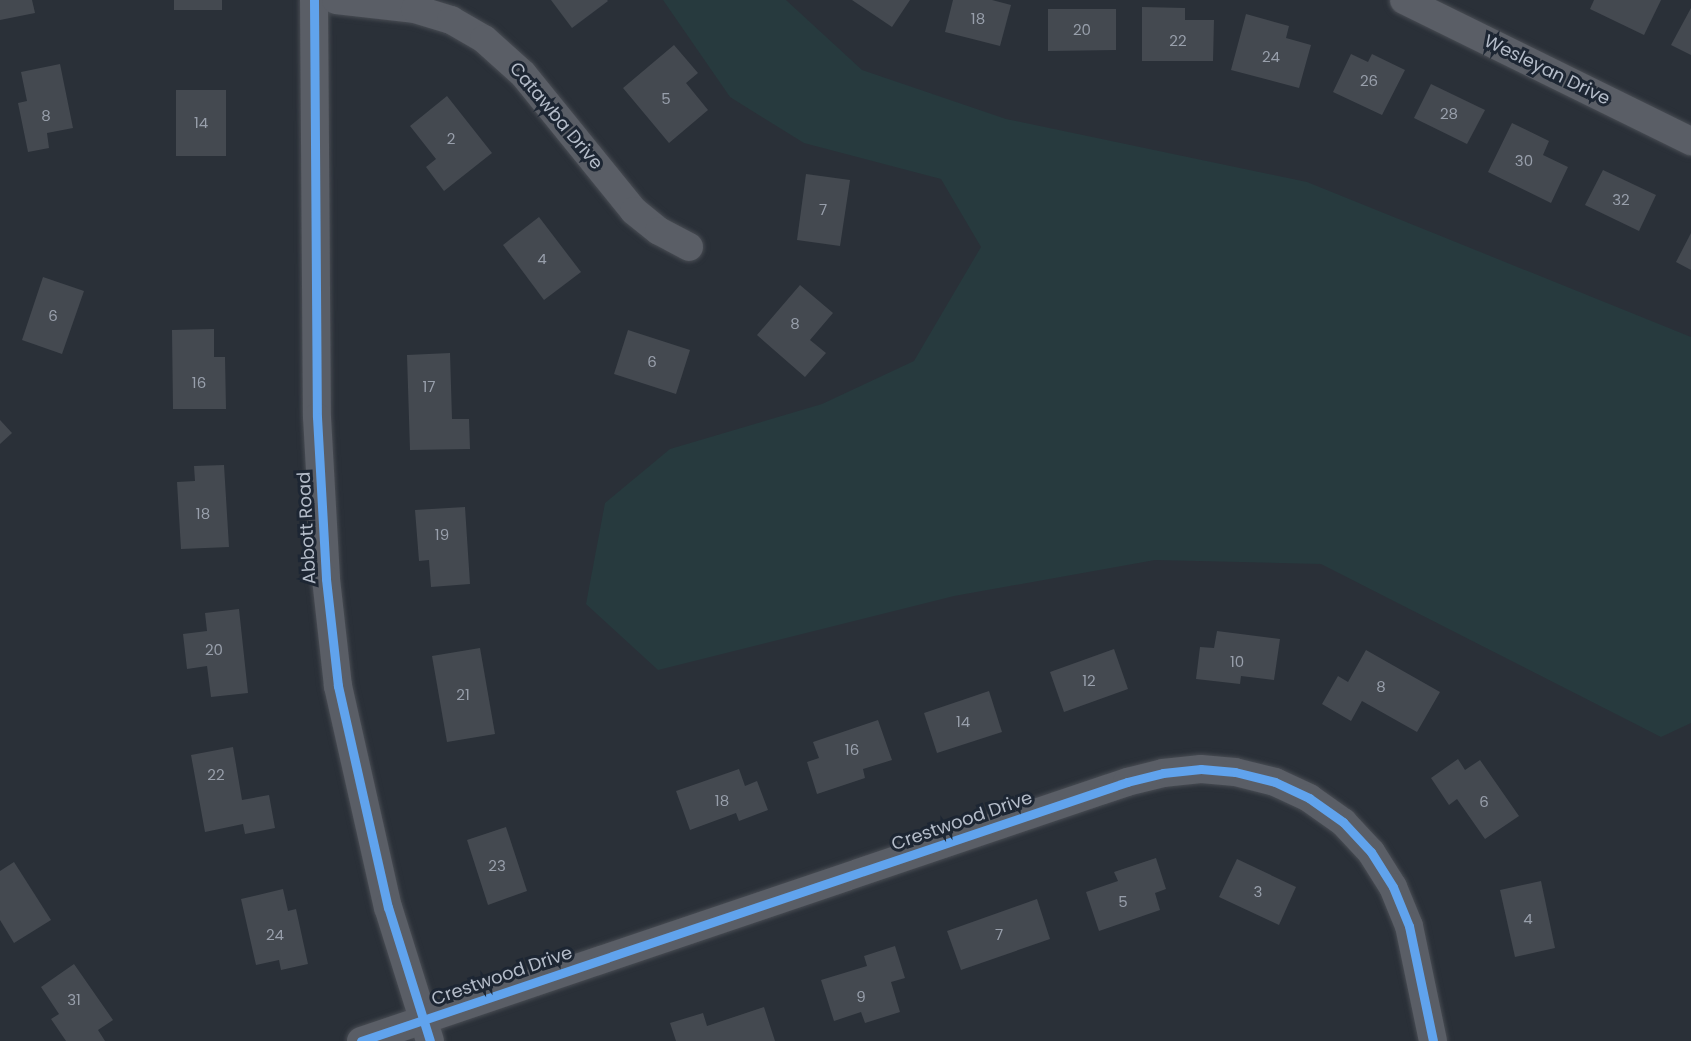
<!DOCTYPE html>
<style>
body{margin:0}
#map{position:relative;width:1691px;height:1041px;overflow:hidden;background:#2a3038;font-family:Poppins,sans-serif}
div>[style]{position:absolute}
.green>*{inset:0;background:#273a3e}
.building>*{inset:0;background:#444950}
.roads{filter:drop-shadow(0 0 2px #484c53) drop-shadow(0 0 2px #484c53)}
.street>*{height:28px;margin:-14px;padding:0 14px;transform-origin:14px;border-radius:14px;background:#5a5e66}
.cycleway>*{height:9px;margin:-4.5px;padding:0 4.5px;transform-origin:4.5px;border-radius:4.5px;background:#60a3ed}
span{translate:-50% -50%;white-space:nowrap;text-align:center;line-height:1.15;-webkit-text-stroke:6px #1d2633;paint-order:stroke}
.number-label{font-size:15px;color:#989fab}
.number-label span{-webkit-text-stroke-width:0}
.street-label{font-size:18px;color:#b4bcc9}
</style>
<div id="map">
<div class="green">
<div style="clip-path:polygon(663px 0,786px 0,862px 70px,1006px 119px,1307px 182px,1691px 337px,1691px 723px,1661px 737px,1321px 564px,1155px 560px,954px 596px,658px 670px,586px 604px,605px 503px,670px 449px,822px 404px,914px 361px,981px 247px,941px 179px,804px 143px,730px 97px)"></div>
</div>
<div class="building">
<div style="clip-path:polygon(0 0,32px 0,35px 13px,0 20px)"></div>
<div style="clip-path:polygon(174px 0,222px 0,222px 10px,174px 10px)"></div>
<div style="clip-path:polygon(551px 0,607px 0,608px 1px,572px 28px)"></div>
<div style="clip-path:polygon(852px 0,910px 0,892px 27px)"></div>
<div style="clip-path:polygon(953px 0,992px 0,1011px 5px,1000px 46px,945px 32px)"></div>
<div style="clip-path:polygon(1594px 0,1661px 0,1644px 35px,1590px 9px)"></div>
<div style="clip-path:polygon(1142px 7px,1185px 8px,1185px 20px,1214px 20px,1213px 61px,1142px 61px)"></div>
<div style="clip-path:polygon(1691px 8px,1691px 55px,1671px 45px)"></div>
<div style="clip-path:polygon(1048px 9px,1116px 9px,1116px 50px,1048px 51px)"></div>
<div style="clip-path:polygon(1246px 14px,1289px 26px,1286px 38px,1311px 45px,1299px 88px,1231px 70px)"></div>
<div style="clip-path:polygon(674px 45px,698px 73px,686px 83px,708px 110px,669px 143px,623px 88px)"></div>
<div style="clip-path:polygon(1351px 54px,1368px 62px,1372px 54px,1405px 70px,1382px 115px,1333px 92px)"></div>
<div style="clip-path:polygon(60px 64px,73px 128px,47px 133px,49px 148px,28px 152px,18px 103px,27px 101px,21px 72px)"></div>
<div style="clip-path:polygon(1431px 84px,1485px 110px,1467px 144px,1414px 118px)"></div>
<div style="clip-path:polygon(176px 90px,226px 90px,226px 156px,176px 156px)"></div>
<div style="clip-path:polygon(447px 96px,492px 153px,444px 191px,426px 167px,436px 159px,410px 126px)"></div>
<div style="clip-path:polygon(1512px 123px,1549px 141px,1543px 155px,1568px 167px,1551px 203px,1488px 172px)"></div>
<div style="clip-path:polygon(1603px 170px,1656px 195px,1639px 231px,1585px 205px)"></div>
<div style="clip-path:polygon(806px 174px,850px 180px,840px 246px,797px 240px)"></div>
<div style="clip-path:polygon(539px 217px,581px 272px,544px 300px,503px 245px)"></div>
<div style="clip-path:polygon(1691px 233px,1691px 270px,1676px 262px)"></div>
<div style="clip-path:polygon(43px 277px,84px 291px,62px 354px,22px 340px)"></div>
<div style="clip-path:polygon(800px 285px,833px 313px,810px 340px,826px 353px,805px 377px,757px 335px)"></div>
<div style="clip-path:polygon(214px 329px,214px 357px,225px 357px,226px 409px,173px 409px,172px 330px)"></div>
<div style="clip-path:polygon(628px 330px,690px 350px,676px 394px,614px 374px)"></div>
<div style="clip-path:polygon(450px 353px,452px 419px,469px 419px,470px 449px,410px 450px,407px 355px)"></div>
<div style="clip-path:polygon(0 420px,12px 433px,0 444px)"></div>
<div style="clip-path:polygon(224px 465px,229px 547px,181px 549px,177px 482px,195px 481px,194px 466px)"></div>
<div style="clip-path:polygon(465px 507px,470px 584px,431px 587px,429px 560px,419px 561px,415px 510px)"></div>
<div style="clip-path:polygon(239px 609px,248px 693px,211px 697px,207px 666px,187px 669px,183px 634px,207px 631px,205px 613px)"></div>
<div style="clip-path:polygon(1217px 631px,1280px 639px,1274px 680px,1241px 676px,1240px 684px,1196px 679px,1200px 647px,1214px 648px)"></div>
<div style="clip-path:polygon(480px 648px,495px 734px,447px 742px,432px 656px)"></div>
<div style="clip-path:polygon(1114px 649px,1128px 689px,1064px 712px,1050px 672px)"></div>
<div style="clip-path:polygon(1366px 650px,1440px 692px,1417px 732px,1362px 701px,1351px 721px,1322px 704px,1338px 676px,1348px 682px)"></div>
<div style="clip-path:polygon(989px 691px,1002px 732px,937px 753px,924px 713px)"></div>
<div style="clip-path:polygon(878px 720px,892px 760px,863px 769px,865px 778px,817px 794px,807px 762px,819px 758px,813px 742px)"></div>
<div style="clip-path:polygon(233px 747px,242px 800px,269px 795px,275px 828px,245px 834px,243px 824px,205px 832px,191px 755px)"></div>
<div style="clip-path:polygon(1458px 759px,1465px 770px,1480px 760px,1519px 816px,1485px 839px,1457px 799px,1449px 805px,1431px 778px)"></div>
<div style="clip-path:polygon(739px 769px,745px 786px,757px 781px,768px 810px,739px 821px,736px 813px,690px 830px,676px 791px)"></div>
<div style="clip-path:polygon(506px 827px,527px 891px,488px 905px,467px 840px)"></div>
<div style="clip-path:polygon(1156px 858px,1166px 889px,1155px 893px,1160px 910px,1099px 931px,1086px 892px,1118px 881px,1114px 872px)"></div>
<div style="clip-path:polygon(1237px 859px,1296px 887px,1279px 925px,1219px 897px)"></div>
<div style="clip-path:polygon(14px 862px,51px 920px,14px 943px,0 920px,0 871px)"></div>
<div style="clip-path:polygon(1541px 881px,1555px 948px,1515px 957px,1500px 890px)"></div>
<div style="clip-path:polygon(283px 889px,288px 911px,296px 909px,308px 964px,281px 970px,279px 960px,256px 965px,241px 899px)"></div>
<div style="clip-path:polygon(1037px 899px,1050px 939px,961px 970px,947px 931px)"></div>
<div style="clip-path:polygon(895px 946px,905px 978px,891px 982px,900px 1012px,865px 1023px,861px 1012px,834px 1021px,821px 980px,867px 966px,864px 956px)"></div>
<div style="clip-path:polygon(74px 964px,113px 1020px,98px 1030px,105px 1041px,66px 1041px,51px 1019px,59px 1014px,41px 987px)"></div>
<div style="clip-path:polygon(764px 1007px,775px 1041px,676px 1041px,670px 1023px,703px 1013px,707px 1026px)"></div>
</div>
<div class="roads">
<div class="street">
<div style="left:314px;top:0;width:417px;rotate:89.6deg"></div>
<div style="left:317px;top:417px;width:162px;rotate:86.8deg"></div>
<div style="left:326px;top:579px;width:108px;rotate:83.6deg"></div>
<div style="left:338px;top:686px;width:227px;rotate:77.3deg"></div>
<div style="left:388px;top:907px;width:140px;rotate:72.6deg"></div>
<div style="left:336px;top:0;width:80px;rotate:6.5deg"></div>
<div style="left:415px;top:9px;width:38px;rotate:17deg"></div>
<div style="left:451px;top:20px;width:38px;rotate:30deg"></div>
<div style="left:484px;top:39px;width:52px;rotate:41.9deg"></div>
<div style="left:523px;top:74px;width:176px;rotate:51deg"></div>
<div style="left:634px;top:211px;width:32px;rotate:39deg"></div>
<div style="left:659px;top:231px;width:34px;rotate:28deg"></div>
<div style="left:1404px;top:0;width:320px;rotate:26.2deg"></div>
<div style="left:361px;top:1041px;width:809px;rotate:-18.68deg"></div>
<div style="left:1127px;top:782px;width:37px;rotate:-14deg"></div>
<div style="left:1163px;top:773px;width:38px;rotate:-6deg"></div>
<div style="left:1201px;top:769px;width:34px;rotate:5deg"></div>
<div style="left:1235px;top:772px;width:41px;rotate:14deg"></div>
<div style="left:1275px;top:782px;width:38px;rotate:25deg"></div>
<div style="left:1309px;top:798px;width:42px;rotate:35.2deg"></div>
<div style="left:1343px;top:822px;width:41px;rotate:47deg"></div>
<div style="left:1371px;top:852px;width:41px;rotate:57.8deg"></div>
<div style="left:1393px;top:887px;width:42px;rotate:67.7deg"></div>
<div style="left:1409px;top:926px;width:117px;rotate:78.2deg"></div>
</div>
</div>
<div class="cycleway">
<div style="left:314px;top:0;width:417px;rotate:89.6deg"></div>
<div style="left:317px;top:417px;width:162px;rotate:86.8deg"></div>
<div style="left:326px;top:579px;width:108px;rotate:83.6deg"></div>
<div style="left:338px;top:686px;width:227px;rotate:77.3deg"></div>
<div style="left:388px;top:907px;width:140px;rotate:72.6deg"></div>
<div style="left:361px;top:1041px;width:809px;rotate:-18.68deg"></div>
<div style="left:1127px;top:782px;width:37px;rotate:-14deg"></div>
<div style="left:1163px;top:773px;width:38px;rotate:-6deg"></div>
<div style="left:1201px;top:769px;width:34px;rotate:5deg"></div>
<div style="left:1235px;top:772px;width:41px;rotate:14deg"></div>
<div style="left:1275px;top:782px;width:38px;rotate:25deg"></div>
<div style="left:1309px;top:798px;width:42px;rotate:35.2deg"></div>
<div style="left:1343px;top:822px;width:41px;rotate:47deg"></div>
<div style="left:1371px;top:852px;width:41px;rotate:57.8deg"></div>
<div style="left:1393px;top:887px;width:42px;rotate:67.7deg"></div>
<div style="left:1409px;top:926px;width:117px;rotate:78.2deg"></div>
</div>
<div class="number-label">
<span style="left:978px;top:19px">18</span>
<span style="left:1082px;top:30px">20</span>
<span style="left:1178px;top:41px">22</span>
<span style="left:1271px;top:57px">24</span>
<span style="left:1369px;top:81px">26</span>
<span style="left:666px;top:99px">5</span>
<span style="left:1449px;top:114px">28</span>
<span style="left:46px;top:116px">8</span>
<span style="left:201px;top:123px">14</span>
<span style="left:451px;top:139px">2</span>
<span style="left:1524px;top:161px">30</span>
<span style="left:1621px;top:200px">32</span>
<span style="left:823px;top:210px">7</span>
<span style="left:542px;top:259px">4</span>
<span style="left:53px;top:316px">6</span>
<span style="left:795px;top:324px">8</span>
<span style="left:652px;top:362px">6</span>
<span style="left:199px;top:383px">16</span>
<span style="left:429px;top:387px">17</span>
<span style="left:203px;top:514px">18</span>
<span style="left:442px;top:535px">19</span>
<span style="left:214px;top:650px">20</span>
<span style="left:1237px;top:662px">10</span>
<span style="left:1089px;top:681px">12</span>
<span style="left:1381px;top:687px">8</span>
<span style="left:463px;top:695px">21</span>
<span style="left:963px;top:722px">14</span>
<span style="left:852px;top:750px">16</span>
<span style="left:216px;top:775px">22</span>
<span style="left:722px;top:801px">18</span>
<span style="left:1484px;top:802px">6</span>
<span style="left:497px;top:866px">23</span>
<span style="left:1258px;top:892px">3</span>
<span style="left:1123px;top:902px">5</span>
<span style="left:1528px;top:919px">4</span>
<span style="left:275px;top:935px">24</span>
<span style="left:999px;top:935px">7</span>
<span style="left:861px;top:997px">9</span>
<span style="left:74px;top:1000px">31</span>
</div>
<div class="street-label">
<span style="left:1547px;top:70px;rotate:26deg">Wesleyan Drive</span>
<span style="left:556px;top:116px;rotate:50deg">Catawba Drive</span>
<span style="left:307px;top:528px;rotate:-93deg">Abbott Road</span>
<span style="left:962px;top:821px;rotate:-19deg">Crestwood Drive</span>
<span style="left:502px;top:976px;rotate:-19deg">Crestwood Drive</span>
</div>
</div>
